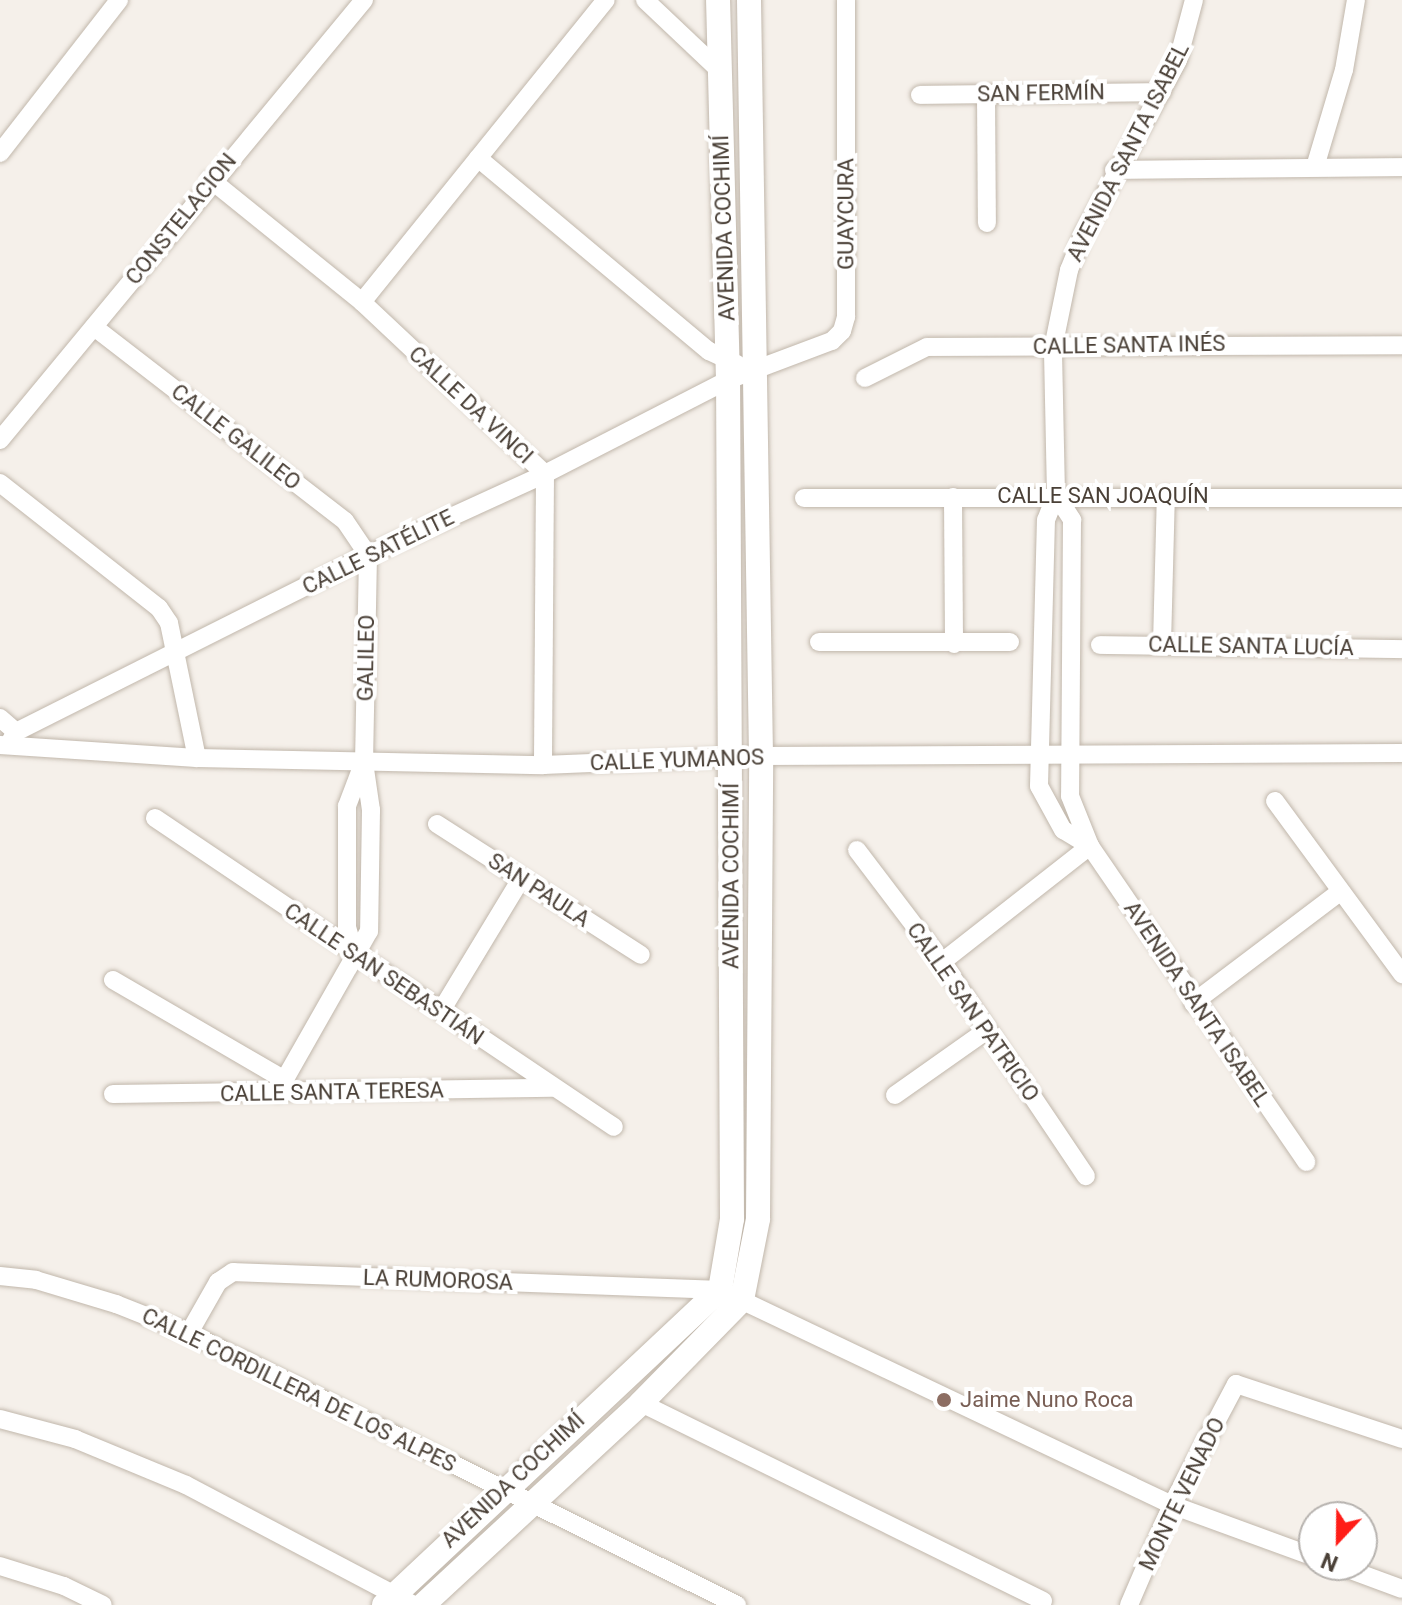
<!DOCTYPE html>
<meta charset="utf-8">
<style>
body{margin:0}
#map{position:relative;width:1402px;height:1605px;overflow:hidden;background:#f5f0ea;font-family:Roboto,sans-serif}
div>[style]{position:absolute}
.roads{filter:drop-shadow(0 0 2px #c1b7ab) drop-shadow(0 0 2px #c1b7ab)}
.minor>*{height:18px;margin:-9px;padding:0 9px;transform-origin:9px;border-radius:9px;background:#fff}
.tertiary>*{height:24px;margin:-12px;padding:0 12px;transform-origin:12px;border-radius:12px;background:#fff}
.dots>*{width:22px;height:22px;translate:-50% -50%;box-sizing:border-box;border:4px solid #fff;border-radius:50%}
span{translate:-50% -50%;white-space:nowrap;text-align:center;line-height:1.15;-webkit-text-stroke:8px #fff;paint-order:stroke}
.street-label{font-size:22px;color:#4a4037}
.education-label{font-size:22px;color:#785e54}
.left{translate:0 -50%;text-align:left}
.north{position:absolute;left:1298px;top:1501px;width:80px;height:80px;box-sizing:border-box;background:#fff;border:2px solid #b7b3af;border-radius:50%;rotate:202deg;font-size:22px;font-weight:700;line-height:32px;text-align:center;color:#4a4037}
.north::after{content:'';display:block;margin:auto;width:28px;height:36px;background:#ff1d17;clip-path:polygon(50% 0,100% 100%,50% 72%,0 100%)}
</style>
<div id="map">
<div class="roads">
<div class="minor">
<div style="left:645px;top:0;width:102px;rotate:43.4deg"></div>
<div style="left:986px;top:94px;width:129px;rotate:89.6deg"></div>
<div style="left:920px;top:95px;width:242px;rotate:-0.7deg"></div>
<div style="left:0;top:153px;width:194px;rotate:-52.1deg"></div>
<div style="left:478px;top:158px;width:301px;rotate:39.9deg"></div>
<div style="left:709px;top:351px;width:31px;rotate:25deg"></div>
<div style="left:1315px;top:167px;width:101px;rotate:-73.4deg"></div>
<div style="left:1344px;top:70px;width:71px;rotate:-80.3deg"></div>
<div style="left:1114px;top:170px;width:288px;rotate:-0.6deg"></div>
<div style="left:211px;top:180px;width:194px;rotate:38.9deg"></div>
<div style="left:362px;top:302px;width:251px;rotate:43.2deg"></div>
<div style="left:545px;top:474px;width:291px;rotate:90.4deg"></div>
<div style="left:362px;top:302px;width:388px;rotate:-51.1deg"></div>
<div style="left:94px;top:327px;width:317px;rotate:37.7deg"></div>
<div style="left:345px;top:521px;width:41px;rotate:55.9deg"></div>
<div style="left:368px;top:555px;width:207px;rotate:91.1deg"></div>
<div style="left:364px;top:762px;width:49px;rotate:81.7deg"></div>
<div style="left:371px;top:810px;width:121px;rotate:90.9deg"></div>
<div style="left:369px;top:931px;width:186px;rotate:119.6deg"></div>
<div style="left:865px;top:378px;width:69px;rotate:-26.6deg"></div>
<div style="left:927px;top:347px;width:475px;rotate:-0.2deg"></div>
<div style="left:0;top:440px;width:571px;rotate:-50.4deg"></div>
<div style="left:0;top:483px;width:202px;rotate:38.2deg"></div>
<div style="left:159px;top:608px;width:18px;rotate:56deg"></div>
<div style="left:169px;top:623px;width:138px;rotate:78.3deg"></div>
<div style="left:1056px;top:495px;width:30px;rotate:57deg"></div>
<div style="left:1072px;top:520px;width:276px;rotate:90.4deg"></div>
<div style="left:1070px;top:796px;width:54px;rotate:68.2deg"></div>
<div style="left:1090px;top:846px;width:383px;rotate:55.6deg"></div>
<div style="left:953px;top:497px;width:147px;rotate:89.6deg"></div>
<div style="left:804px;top:498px;width:598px"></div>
<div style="left:819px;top:642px;width:191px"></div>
<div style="left:1162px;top:644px;width:149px;rotate:-88.5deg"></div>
<div style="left:1100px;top:645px;width:302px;rotate:0.8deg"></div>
<div style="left:0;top:718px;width:21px;rotate:41deg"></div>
<div style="left:0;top:745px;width:197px;rotate:3.8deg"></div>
<div style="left:197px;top:758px;width:346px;rotate:1.2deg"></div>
<div style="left:543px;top:765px;width:218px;rotate:-2.4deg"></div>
<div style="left:761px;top:756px;width:641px;rotate:-0.27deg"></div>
<div style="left:8px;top:745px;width:15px;rotate:-58deg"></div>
<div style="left:16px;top:732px;width:394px;rotate:-26.7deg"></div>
<div style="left:368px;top:555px;width:195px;rotate:-24.6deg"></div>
<div style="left:545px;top:474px;width:206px;rotate:-27.2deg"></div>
<div style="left:728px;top:380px;width:111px;rotate:-20.6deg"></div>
<div style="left:832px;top:341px;width:14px;rotate:-45deg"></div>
<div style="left:842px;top:331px;width:15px;rotate:-74deg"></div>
<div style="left:846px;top:317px;width:317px;rotate:-90deg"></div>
<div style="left:1275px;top:801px;width:215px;rotate:53.7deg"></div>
<div style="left:155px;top:818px;width:553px;rotate:33.95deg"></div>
<div style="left:437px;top:824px;width:242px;rotate:32.7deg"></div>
<div style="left:1090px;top:846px;width:31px;rotate:-149deg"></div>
<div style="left:1063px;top:830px;width:50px;rotate:-118.6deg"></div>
<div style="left:1039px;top:786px;width:266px;rotate:-88.5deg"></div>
<div style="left:1046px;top:520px;width:27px;rotate:-68deg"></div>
<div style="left:1056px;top:495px;width:147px;rotate:-91.2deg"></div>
<div style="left:1053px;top:348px;width:80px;rotate:-78.4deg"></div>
<div style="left:1069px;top:270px;width:38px;rotate:-68deg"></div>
<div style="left:1083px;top:235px;width:199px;rotate:-61.5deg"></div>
<div style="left:1178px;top:60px;width:62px;rotate:-75.1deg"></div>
<div style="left:857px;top:850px;width:141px;rotate:52.8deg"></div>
<div style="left:942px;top:962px;width:258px;rotate:56.1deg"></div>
<div style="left:355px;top:955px;width:29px;rotate:-106deg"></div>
<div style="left:347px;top:927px;width:121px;rotate:-90deg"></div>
<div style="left:347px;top:806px;width:45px;rotate:-69.1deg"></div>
<div style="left:942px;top:962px;width:188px;rotate:-38.1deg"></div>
<div style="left:113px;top:980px;width:199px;rotate:30.2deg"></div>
<div style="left:1193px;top:1003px;width:184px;rotate:-37.1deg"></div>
<div style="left:441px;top:1011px;width:154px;rotate:-58.8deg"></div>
<div style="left:113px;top:1094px;width:439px;rotate:-0.8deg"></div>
<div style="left:895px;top:1095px;width:113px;rotate:-35.2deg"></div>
<div style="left:0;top:1276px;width:36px;rotate:6deg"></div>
<div style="left:36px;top:1280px;width:84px;rotate:16.7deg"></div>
<div style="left:116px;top:1304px;width:79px;rotate:21.7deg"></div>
<div style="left:189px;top:1333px;width:612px;rotate:26.4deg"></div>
<div style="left:189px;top:1333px;width:59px;rotate:-60.4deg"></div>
<div style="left:218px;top:1282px;width:18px;rotate:-34deg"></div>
<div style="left:233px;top:1272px;width:487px;rotate:2.1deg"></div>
<div style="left:720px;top:1290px;width:501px;rotate:25.44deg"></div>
<div style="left:1172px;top:1505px;width:151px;rotate:20.1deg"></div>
<div style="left:641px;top:1403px;width:448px;rotate:26.2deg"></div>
<div style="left:0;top:1419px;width:78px;rotate:14.9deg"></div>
<div style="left:75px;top:1439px;width:120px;rotate:22.5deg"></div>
<div style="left:186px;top:1485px;width:258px;rotate:27.8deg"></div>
<div style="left:1337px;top:1565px;width:69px;rotate:20.3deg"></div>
<div style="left:0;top:1566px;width:67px;rotate:17.4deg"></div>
<div style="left:64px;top:1586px;width:43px;rotate:26deg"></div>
<div style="left:1129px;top:1605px;width:109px;rotate:-66.7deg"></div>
<div style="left:1172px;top:1505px;width:137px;rotate:-62.1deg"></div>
<div style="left:1236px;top:1384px;width:175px;rotate:18.3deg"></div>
</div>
<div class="tertiary">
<div style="left:384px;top:1605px;width:461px;rotate:-43.2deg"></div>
<div style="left:720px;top:1290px;width:72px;rotate:-80.4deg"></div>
<div style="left:732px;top:1219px;width:839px;rotate:-90.27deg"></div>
<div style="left:728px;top:380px;width:380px;rotate:-91.5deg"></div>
<div style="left:423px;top:1605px;width:297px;rotate:-42.8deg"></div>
<div style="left:641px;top:1403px;width:144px;rotate:-45.6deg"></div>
<div style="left:742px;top:1300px;width:83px;rotate:-78.8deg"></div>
<div style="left:758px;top:1219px;width:463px;rotate:-89.6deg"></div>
<div style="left:761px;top:756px;width:756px;rotate:-90.91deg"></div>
</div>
</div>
<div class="dots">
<div style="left:944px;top:1400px;background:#8d6e63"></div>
</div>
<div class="street-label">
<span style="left:1041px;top:93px;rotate:-1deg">SAN FERMÍN</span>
<span style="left:1128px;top:152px;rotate:-63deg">AVENIDA SANTA ISABEL</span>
<span style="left:846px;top:214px;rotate:-90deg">GUAYCURA</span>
<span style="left:181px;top:219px;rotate:-51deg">CONSTELACION</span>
<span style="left:724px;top:228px;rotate:-92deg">AVENIDA COCHIMÍ</span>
<span style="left:1129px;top:345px;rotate:-1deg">CALLE SANTA INÉS</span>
<span style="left:471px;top:405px;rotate:43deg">CALLE DA VINCI</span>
<span style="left:236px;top:437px;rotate:38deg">CALLE GALILEO</span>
<span style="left:1103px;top:496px">CALLE SAN JOAQUÍN</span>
<span style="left:378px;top:552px;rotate:-26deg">CALLE SATÉLITE</span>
<span style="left:1251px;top:646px;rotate:1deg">CALLE SANTA LUCÍA</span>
<span style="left:366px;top:658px;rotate:-89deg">GALILEO</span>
<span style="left:677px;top:760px;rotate:-2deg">CALLE YUMANOS</span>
<span style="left:731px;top:876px;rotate:-90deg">AVENIDA COCHIMÍ</span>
<span style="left:539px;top:890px;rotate:33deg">SAN PAULA</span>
<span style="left:384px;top:974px;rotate:34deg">CALLE SAN SEBASTIÁN</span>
<span style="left:1197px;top:1004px;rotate:56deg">AVENIDA SANTA ISABEL</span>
<span style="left:973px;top:1012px;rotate:55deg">CALLE SAN PATRICIO</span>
<span style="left:332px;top:1092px;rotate:-1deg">CALLE SANTA TERESA</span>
<span style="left:438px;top:1280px;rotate:2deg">LA RUMOROSA</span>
<span style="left:299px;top:1390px;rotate:26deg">CALLE CORDILLERA DE LOS ALPES</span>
<span style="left:513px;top:1480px;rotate:-43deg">AVENIDA COCHIMÍ</span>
<span style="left:1182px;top:1494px;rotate:-64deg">MONTE VENADO</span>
</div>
<div class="education-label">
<span class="left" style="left:960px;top:1400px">Jaime Nuno Roca</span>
</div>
<div class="north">N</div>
</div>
